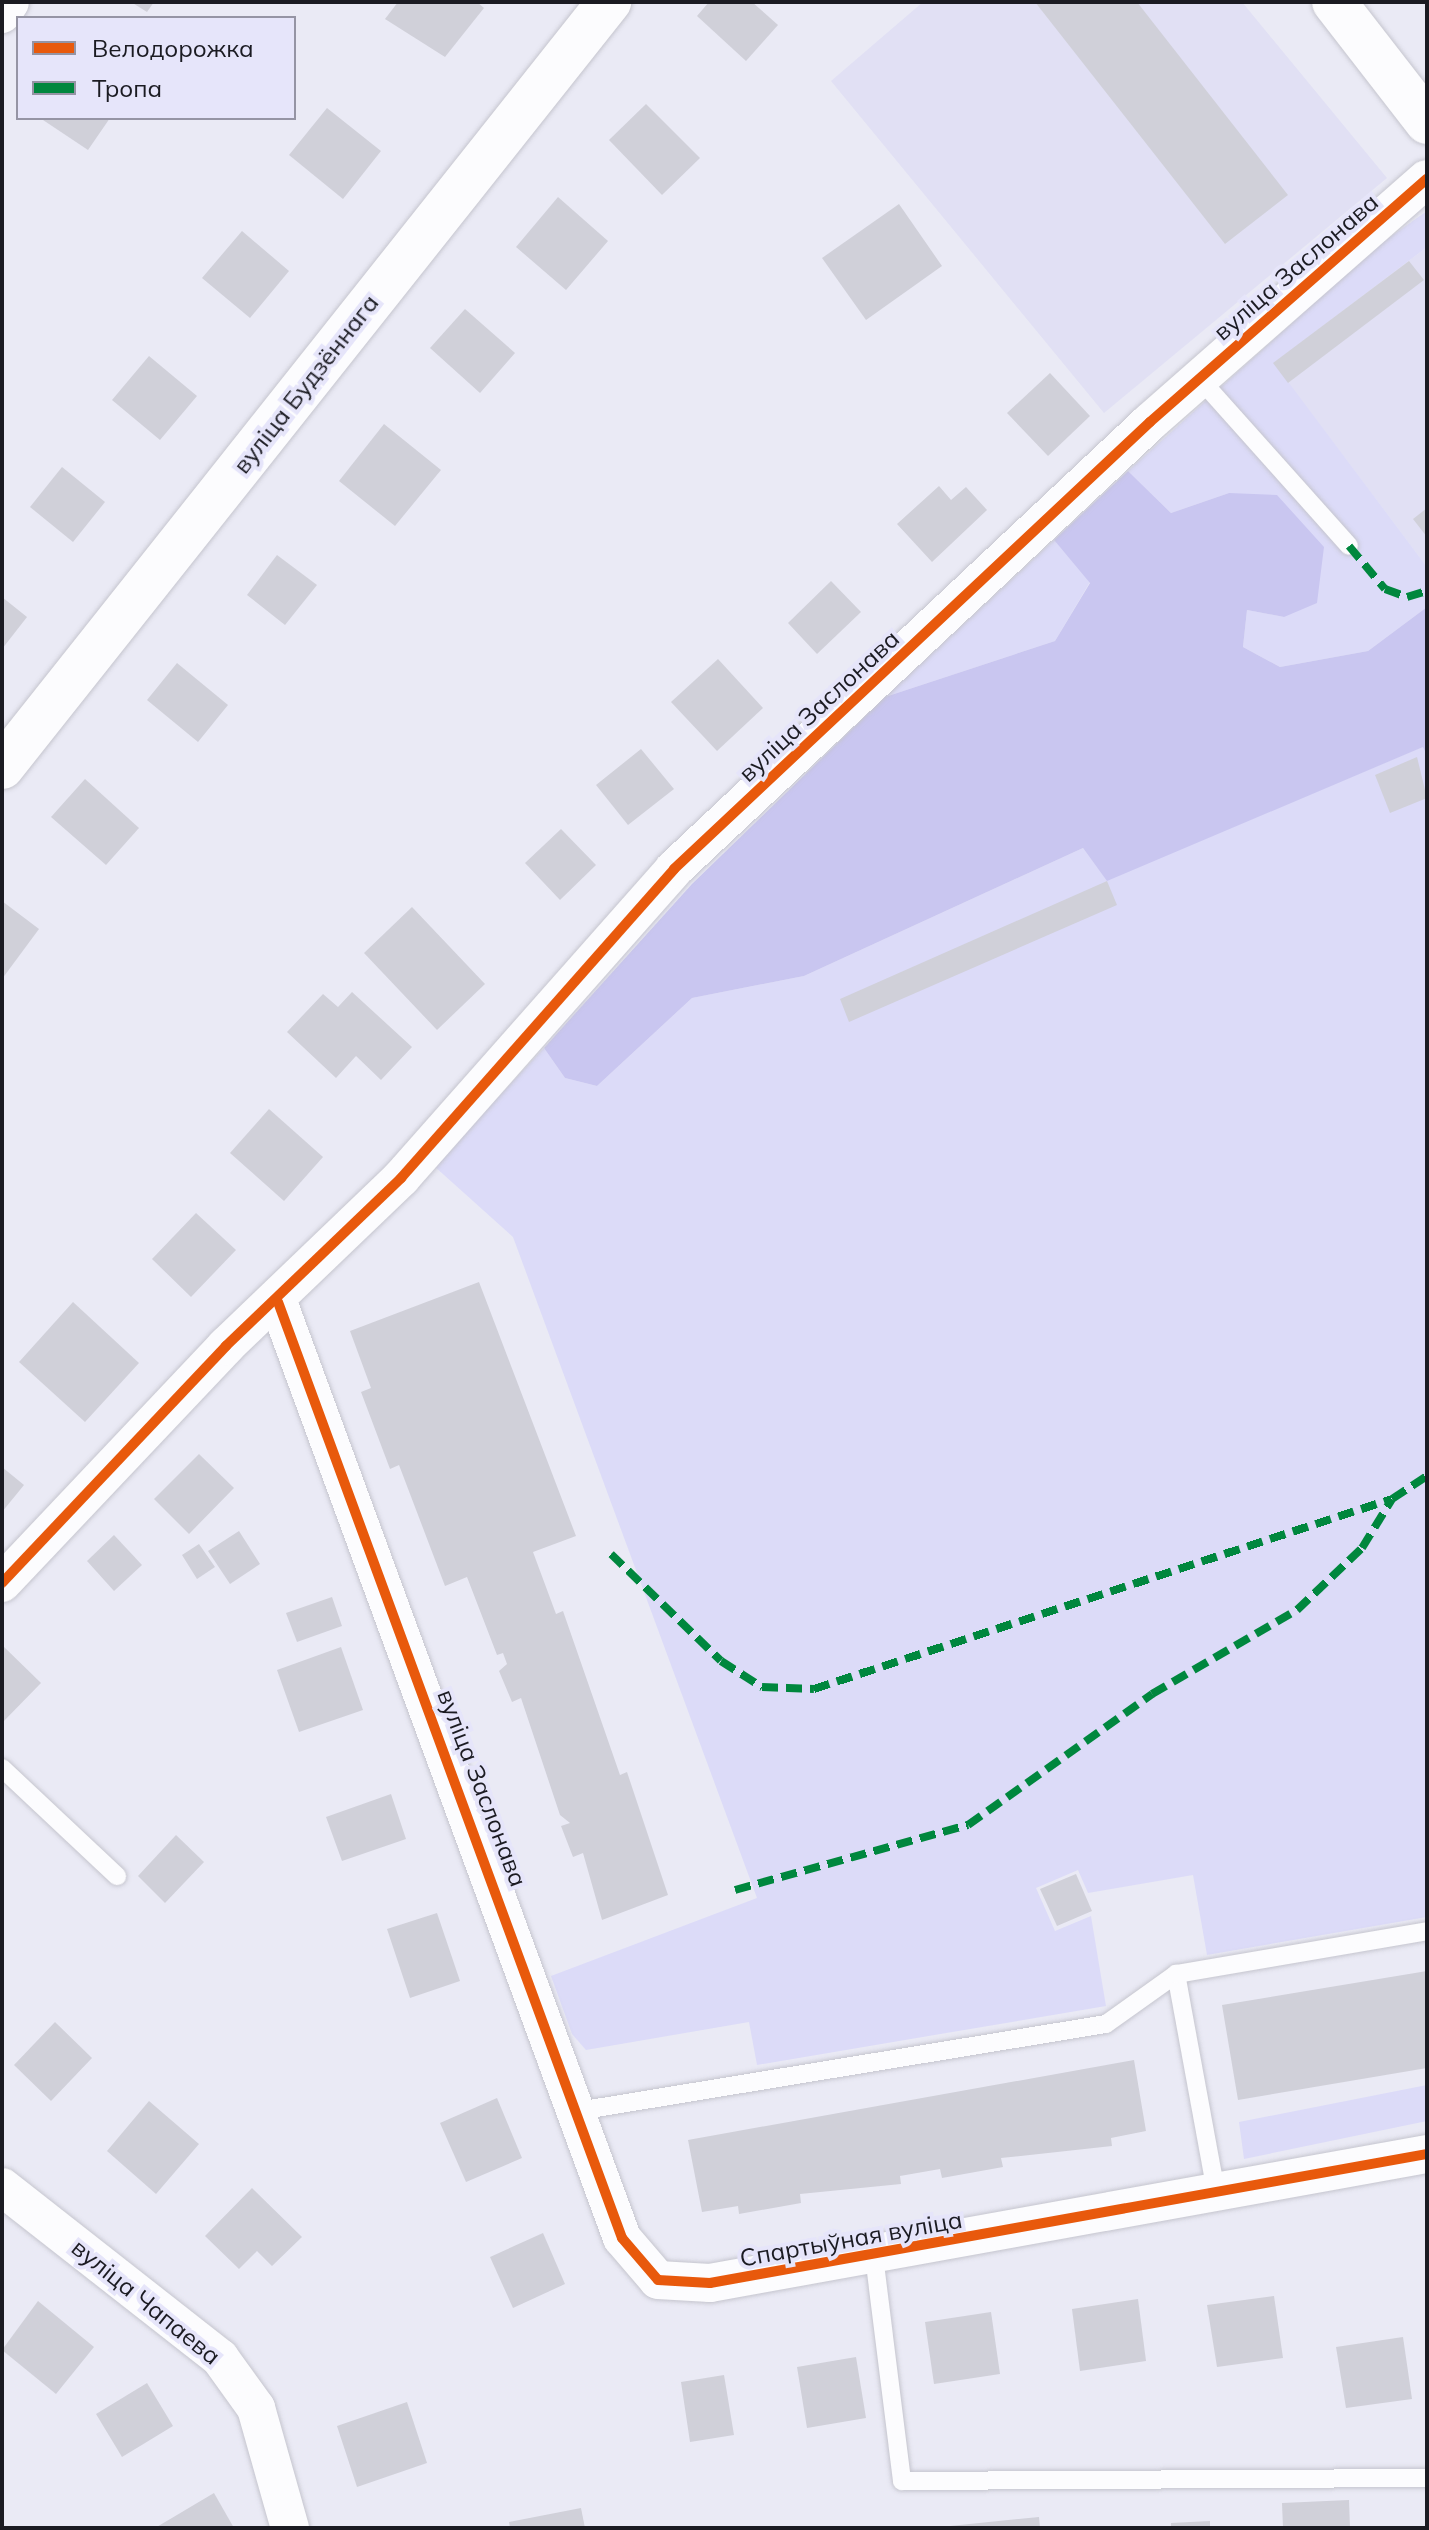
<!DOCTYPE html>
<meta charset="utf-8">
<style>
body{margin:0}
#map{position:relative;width:1429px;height:2530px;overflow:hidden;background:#eaeaf5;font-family:Mulish,sans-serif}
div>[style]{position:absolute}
.built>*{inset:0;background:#e1e0f4}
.green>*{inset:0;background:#dcdbf8}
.forest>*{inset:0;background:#c9c6f0}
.building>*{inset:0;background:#d0d0d9}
.roads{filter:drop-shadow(0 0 2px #c5c5ce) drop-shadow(0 0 2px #c5c5ce)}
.service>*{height:18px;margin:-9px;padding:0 9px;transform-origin:9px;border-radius:9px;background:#fcfcfe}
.minor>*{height:38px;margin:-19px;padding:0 19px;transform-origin:19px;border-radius:19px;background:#fcfcfe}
.tertiary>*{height:44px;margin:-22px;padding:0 22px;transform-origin:22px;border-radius:22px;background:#fcfcfe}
.quiet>*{height:8px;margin-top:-4px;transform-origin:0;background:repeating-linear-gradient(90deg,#00873e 0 16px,transparent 0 24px)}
.cycleway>*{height:10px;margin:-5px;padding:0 5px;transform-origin:5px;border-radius:5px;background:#e8590c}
span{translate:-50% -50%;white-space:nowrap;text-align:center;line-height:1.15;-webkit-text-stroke:8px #e6e5fa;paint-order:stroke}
.street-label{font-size:24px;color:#1b1b22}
.frame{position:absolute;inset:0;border:4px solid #1b1b22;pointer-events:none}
.legend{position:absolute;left:16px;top:16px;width:280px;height:104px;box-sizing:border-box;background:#e6e5fa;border:2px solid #9594a4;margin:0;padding:10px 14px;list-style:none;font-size:24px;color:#1b1b22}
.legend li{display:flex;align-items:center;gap:16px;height:40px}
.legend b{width:40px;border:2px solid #9594a4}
</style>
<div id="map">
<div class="built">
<div style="clip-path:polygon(923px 2px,1242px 2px,1387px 178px,1104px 413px,831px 81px)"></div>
<div style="clip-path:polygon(1427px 247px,1427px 567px,1273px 363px)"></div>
</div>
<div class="green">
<div style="clip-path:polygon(1427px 211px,1427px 247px,1274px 363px,1427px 567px,1427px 607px,1368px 651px,1280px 667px,1243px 647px,1247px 610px,1284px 617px,1229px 493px,1171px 513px,1128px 471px,1376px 247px)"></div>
<div style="clip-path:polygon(1054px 540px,1090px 582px,1055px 641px,885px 697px)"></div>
<div style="clip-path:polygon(1427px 745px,1427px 1917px,1207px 1955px,1193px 1875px,1088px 1893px,1078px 1870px,1036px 1888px,1055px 1931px,1091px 1916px,1106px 2006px,757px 2065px,749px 2022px,586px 2050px,572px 2034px,551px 1976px,757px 1898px,513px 1237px,434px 1166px,544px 1048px,565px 1078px,597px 1086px,692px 998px,804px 976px,1083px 848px,1107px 880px)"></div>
<div style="clip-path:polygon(1427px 2085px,1427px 2121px,1244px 2159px,1239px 2122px)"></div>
</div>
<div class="forest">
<div style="clip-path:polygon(1128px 471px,1171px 513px,1229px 493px,1277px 495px,1324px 547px,1317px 603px,1284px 617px,1247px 610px,1243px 647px,1280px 667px,1368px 651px,1427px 607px,1427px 755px,1423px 747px,1107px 881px,1083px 848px,804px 976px,692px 998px,597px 1086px,565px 1078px,544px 1048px,692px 884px,885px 697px,1055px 641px,1090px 583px,1054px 540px)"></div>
</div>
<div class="building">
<div style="clip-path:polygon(131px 2px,154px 2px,147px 12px)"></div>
<div style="clip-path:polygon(398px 2px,477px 2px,484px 8px,445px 57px,385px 19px)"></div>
<div style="clip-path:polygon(709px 2px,752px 2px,778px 25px,746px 61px,697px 16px)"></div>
<div style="clip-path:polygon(1035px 2px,1137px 2px,1288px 195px,1225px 244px)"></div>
<div style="clip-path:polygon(646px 104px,700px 158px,662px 195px,609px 140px)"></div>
<div style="clip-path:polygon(327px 108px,381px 151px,343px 199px,289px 155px)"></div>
<div style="clip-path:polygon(40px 118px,110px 118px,88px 150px)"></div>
<div style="clip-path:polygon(558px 197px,608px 241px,566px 290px,516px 247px)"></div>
<div style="clip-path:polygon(899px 204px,942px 266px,866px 320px,822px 258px)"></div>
<div style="clip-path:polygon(242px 231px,289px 271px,250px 318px,202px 278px)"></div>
<div style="clip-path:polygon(1409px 261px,1424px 280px,1288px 383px,1273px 363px)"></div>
<div style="clip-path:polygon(465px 309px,515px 353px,480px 393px,430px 348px)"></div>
<div style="clip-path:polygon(149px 356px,197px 396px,160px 440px,112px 400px)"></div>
<div style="clip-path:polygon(1050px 373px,1090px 416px,1048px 456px,1007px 413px)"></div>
<div style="clip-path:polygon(384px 424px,441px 470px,395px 526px,339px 481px)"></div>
<div style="clip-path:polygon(62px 467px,105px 502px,73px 542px,30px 507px)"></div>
<div style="clip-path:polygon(939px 486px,951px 500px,966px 487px,987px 510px,932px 562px,897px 524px)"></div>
<div style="clip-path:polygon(1427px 508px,1427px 537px,1413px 519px)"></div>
<div style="clip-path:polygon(277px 555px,317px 585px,285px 625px,247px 595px)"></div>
<div style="clip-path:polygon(831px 581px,861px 612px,817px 654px,788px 623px)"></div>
<div style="clip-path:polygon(2px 597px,27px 617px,2px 649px)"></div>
<div style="clip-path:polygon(718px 659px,763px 708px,717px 751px,671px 702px)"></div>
<div style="clip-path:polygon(177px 663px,228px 705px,198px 742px,147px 700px)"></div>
<div style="clip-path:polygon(641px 749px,674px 789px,628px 825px,596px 785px)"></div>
<div style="clip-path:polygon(1417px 757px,1427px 798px,1390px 813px,1375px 775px)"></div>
<div style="clip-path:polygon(85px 779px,139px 828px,106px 865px,51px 817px)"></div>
<div style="clip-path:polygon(561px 829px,596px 865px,560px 900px,525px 863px)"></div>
<div style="clip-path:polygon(1107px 881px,1117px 905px,849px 1022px,840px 999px)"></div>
<div style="clip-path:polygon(2px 901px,39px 929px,2px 979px)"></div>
<div style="clip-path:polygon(412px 907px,485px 984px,437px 1030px,364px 953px)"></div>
<div style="clip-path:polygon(352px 992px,412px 1047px,381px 1080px,356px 1056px,336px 1078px,287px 1032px,323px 994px,338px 1007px)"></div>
<div style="clip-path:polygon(269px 1109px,323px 1157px,284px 1201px,230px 1153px)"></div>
<div style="clip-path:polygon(196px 1213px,236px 1250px,191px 1297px,152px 1259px)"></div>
<div style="clip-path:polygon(479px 1282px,576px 1536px,533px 1552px,556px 1614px,563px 1611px,620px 1775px,627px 1772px,668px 1895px,602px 1920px,583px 1853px,573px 1857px,561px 1826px,570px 1823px,560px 1815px,521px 1698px,512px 1702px,499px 1671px,507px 1664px,503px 1653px,497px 1655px,467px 1577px,445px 1586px,399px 1465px,390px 1469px,361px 1392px,371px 1388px,350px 1331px)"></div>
<div style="clip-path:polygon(73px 1302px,139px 1363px,85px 1422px,19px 1362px)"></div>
<div style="clip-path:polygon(199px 1454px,234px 1488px,189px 1534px,154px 1499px)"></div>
<div style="clip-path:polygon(2px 1467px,24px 1485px,2px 1512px)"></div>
<div style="clip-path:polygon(239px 1531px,260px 1564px,230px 1584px,208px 1551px)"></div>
<div style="clip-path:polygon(114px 1535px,142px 1565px,114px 1591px,87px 1561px)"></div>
<div style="clip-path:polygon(199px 1544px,215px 1567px,197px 1579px,182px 1555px)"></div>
<div style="clip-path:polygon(332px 1597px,342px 1626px,297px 1642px,286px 1613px)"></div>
<div style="clip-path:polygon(2px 1645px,41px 1683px,2px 1723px)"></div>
<div style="clip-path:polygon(341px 1647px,363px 1710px,299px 1732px,277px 1670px)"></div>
<div style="clip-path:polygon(391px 1794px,406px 1839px,342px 1861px,326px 1817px)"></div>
<div style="clip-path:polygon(176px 1835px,204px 1862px,165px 1903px,138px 1876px)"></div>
<div style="clip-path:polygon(1076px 1874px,1092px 1911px,1057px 1926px,1040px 1889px)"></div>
<div style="clip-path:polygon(437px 1913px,460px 1981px,410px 1998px,387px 1929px)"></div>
<div style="clip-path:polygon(1427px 1971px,1427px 2068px,1238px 2100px,1222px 2005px)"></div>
<div style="clip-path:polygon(55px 2022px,92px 2058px,51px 2101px,14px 2065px)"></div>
<div style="clip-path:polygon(1134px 2060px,1146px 2131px,1111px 2138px,1112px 2146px,1001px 2158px,1003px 2167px,942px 2178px,940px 2169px,900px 2176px,901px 2184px,800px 2194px,801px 2203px,739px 2214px,738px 2206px,702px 2212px,688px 2140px)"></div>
<div style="clip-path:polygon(497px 2098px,522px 2158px,466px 2182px,440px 2123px)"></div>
<div style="clip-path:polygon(149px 2101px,199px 2144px,156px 2194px,107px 2151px)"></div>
<div style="clip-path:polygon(252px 2188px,302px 2237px,272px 2266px,257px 2251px,239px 2269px,205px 2236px)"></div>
<div style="clip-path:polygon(543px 2233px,565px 2284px,513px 2308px,490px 2257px)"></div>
<div style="clip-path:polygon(1274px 2296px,1283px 2358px,1217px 2367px,1207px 2305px)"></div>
<div style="clip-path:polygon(1138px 2299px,1146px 2361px,1080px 2371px,1072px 2309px)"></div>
<div style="clip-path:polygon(38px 2301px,94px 2347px,56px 2394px,2px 2350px)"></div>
<div style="clip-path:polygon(991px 2312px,1000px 2374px,934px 2384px,925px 2322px)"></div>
<div style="clip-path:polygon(1403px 2337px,1412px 2399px,1346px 2408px,1336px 2347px)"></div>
<div style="clip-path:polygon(856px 2357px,866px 2418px,807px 2428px,797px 2367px)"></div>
<div style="clip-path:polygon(724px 2375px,734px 2435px,690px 2442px,681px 2382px)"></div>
<div style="clip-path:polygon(147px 2383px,173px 2426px,122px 2457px,96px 2414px)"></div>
<div style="clip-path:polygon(407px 2402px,427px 2463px,357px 2487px,337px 2426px)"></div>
<div style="clip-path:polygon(214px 2493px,234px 2528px,155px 2528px)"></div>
<div style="clip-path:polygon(1349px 2500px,1350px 2528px,1283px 2528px,1282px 2503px)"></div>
<div style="clip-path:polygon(581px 2508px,585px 2528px,510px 2528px,509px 2522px)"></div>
<div style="clip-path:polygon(1039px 2517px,1040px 2528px,950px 2528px,950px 2526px)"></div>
<div style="clip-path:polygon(1210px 2521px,1210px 2528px,1171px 2528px,1171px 2523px)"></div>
</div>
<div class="roads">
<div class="service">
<div style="left:1199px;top:378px;width:225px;rotate:48.2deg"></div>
<div style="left:2px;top:1768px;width:158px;rotate:43.2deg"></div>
<div style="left:578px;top:2111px;width:535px;rotate:-9.36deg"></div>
<div style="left:1106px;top:2024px;width:86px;rotate:-35.5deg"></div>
<div style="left:1217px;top:2197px;width:227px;rotate:-100.4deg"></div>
<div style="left:1176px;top:1974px;width:255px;rotate:-9.7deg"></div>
<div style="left:874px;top:2256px;width:227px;rotate:82.9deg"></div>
<div style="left:902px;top:2481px;width:525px;rotate:-0.33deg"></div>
</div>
<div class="minor">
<div style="left:2px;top:14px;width:14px;rotate:-56deg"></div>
<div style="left:278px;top:1302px;width:997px;rotate:69.82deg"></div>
<div style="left:622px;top:2238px;width:55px;rotate:49.4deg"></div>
<div style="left:658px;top:2280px;width:52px;rotate:3.3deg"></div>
<div style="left:710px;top:2283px;width:729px;rotate:-10.2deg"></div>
<div style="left:2px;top:1583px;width:326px;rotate:-46.6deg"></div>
<div style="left:226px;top:1346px;width:243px;rotate:-43.8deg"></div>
<div style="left:401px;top:1178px;width:412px;rotate:-48.5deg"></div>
<div style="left:674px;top:869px;width:653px;rotate:-43.2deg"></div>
<div style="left:1150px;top:422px;width:368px;rotate:-41.3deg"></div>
<div style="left:2px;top:2187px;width:277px;rotate:38.1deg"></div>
<div style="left:220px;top:2358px;width:62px;rotate:54.2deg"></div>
<div style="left:256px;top:2408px;width:125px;rotate:74.2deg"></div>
</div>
<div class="tertiary">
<div style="left:1334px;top:2px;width:152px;rotate:52.2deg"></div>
<div style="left:2px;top:767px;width:977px;rotate:-51.57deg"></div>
</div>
</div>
<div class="quiet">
<div style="left:1349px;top:546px;width:56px;rotate:50.1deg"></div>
<div style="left:1385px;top:589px;width:23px;rotate:20deg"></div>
<div style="left:1407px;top:597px;width:21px;rotate:-17deg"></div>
<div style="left:611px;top:1554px;width:153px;rotate:44.2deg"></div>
<div style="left:721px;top:1661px;width:49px;rotate:32.4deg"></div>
<div style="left:762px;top:1687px;width:52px;rotate:2.2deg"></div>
<div style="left:814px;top:1689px;width:608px;rotate:-18.2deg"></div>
<div style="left:735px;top:1890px;width:242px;rotate:-15.6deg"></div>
<div style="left:968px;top:1825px;width:226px;rotate:-35.4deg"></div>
<div style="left:1152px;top:1694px;width:168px;rotate:-30.1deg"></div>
<div style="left:1297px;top:1610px;width:90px;rotate:-43.6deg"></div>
<div style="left:1362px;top:1548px;width:57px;rotate:-58.5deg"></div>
<div style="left:1392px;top:1499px;width:42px;rotate:-33.3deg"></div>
</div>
<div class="cycleway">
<div style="left:278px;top:1302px;width:997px;rotate:69.82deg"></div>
<div style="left:622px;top:2238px;width:55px;rotate:49.4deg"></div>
<div style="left:658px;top:2280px;width:52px;rotate:3.3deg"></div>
<div style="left:710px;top:2283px;width:729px;rotate:-10.2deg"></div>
<div style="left:2px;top:1583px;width:326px;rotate:-46.6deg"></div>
<div style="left:226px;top:1346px;width:243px;rotate:-43.8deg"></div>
<div style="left:401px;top:1178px;width:412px;rotate:-48.5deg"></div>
<div style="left:674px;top:869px;width:653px;rotate:-43.2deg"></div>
<div style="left:1150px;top:422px;width:368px;rotate:-41.3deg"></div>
</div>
<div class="street-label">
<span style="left:1296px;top:267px;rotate:-41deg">вуліца Заслонава</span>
<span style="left:306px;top:384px;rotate:-52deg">вуліца Будзённага</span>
<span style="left:819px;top:706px;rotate:-43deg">вуліца Заслонава</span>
<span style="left:482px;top:1788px;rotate:69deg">вуліца Заслонава</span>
<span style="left:851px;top:2239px;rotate:-10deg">Спартыўная вуліца</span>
<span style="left:146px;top:2302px;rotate:39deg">вуліца Чапаева</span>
</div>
<div class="frame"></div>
<ul class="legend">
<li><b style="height:10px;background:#e8590c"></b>Велодорожка</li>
<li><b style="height:10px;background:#00873e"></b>Тропа</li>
</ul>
</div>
